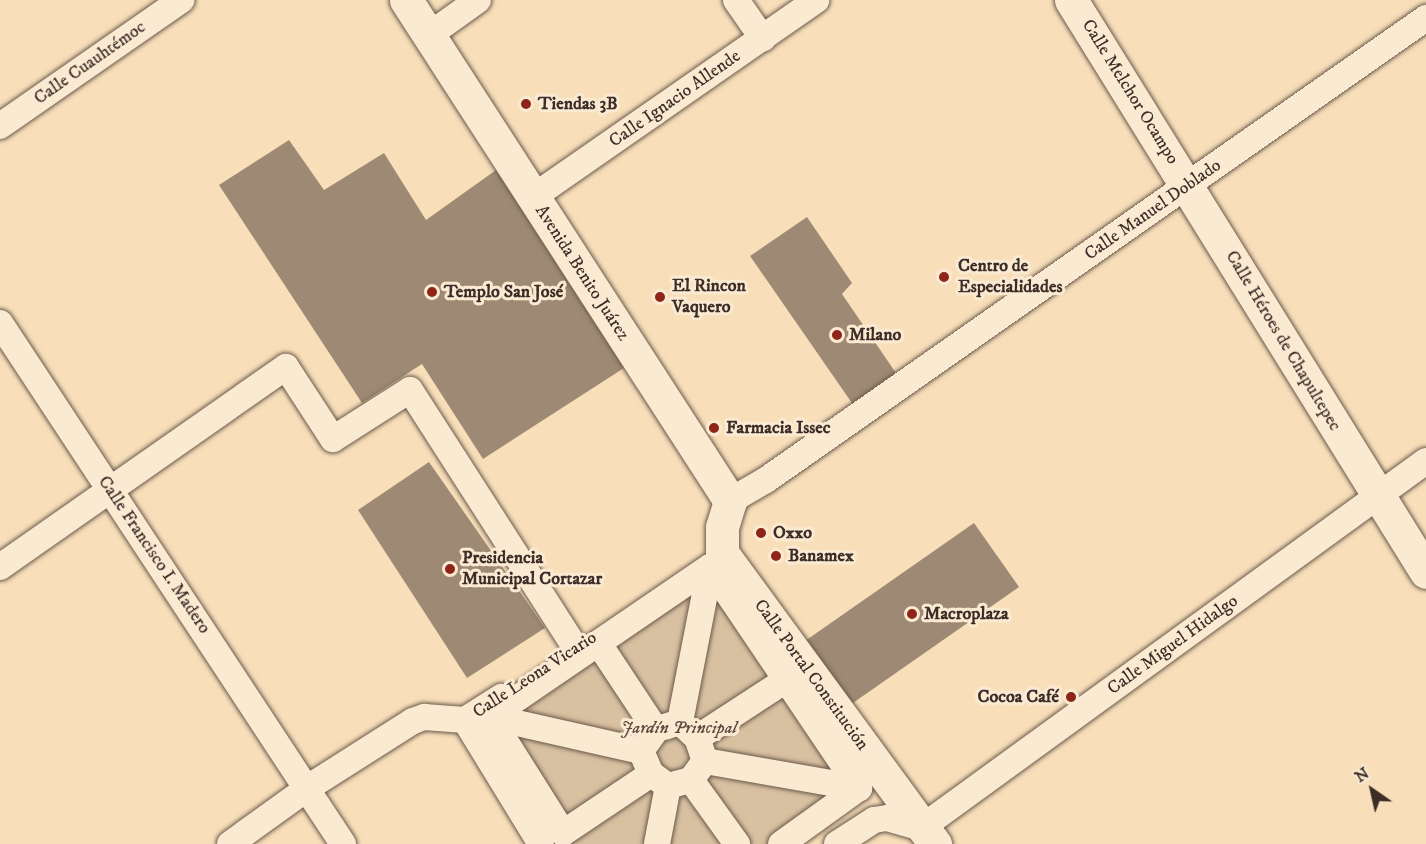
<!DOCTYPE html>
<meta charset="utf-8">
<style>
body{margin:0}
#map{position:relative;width:1426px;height:844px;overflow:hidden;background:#f8dfba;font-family:"IM FELL DW Pica",serif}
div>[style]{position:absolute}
.green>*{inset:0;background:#d8c1a1}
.building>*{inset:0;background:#9e8a74}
.roads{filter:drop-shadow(0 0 2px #6c5a4c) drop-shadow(0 0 2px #6c5a4c)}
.street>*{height:26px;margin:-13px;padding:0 13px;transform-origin:13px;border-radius:13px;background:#faead2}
.secondary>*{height:33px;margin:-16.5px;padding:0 16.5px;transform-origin:16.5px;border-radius:16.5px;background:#faead2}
.dots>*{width:16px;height:16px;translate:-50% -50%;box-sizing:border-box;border:3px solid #faead2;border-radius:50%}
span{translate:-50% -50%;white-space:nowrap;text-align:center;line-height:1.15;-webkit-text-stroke:6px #faead2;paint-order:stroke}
.street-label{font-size:18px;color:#3d2d28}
.poi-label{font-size:18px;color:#3d2d28;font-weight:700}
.left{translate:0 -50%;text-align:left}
.right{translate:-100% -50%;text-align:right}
.park-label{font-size:18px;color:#5c4b40;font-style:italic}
.north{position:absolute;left:1342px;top:760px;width:60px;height:60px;-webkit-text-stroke:4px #faead2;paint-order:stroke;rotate:326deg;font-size:16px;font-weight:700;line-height:24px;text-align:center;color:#3d2d28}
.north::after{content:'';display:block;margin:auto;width:21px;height:27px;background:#3d2d28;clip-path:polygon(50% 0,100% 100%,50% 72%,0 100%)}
</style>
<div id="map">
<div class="green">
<div style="clip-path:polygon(710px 567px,859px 788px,781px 844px,570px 844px,490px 717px)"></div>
</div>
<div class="building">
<div style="clip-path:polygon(289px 140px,324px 190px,384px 153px,426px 220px,496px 170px,624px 368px,483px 459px,422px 364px,362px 403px,219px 185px)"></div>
<div style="clip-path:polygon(807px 217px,852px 283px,842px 294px,898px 376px,854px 406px,750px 256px)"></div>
<div style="clip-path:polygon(429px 462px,545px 628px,467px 678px,358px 510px)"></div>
<div style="clip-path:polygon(974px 523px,1019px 587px,850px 705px,805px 641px)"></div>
</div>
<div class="roads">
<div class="street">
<div style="left:736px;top:0;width:47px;rotate:55.3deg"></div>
<div style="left:429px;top:35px;width:60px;rotate:-35.5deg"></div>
<div style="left:0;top:126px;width:221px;rotate:-34.8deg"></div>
<div style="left:533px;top:197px;width:345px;rotate:-34.8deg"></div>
<div style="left:0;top:323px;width:624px;rotate:56.64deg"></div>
<div style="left:730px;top:501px;width:42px;rotate:-30.3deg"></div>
<div style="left:766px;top:480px;width:806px;rotate:-34.99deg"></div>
<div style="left:0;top:567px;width:349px;rotate:-35deg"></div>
<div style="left:286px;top:367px;width:86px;rotate:56.9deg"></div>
<div style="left:333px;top:439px;width:91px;rotate:-32.5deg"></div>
<div style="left:410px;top:390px;width:308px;rotate:57.3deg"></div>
<div style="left:599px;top:644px;width:103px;rotate:56.5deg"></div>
<div style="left:656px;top:730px;width:26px;rotate:126deg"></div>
<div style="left:641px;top:751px;width:155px;rotate:-167.3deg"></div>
<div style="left:490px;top:717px;width:137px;rotate:57.8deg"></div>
<div style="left:563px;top:833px;width:106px;rotate:-33.8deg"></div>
<div style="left:651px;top:774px;width:25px;rotate:-113deg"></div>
<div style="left:490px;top:717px;width:266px;rotate:-34.3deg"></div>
<div style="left:710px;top:567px;width:267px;rotate:56deg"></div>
<div style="left:859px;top:788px;width:96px;rotate:144.3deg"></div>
<div style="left:465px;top:720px;width:145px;rotate:58.5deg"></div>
<div style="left:680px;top:722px;width:158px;rotate:-79deg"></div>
<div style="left:697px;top:738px;width:106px;rotate:-33.1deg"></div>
<div style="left:705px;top:761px;width:156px;rotate:9.9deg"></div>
<div style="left:651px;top:774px;width:21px;rotate:35deg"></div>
<div style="left:668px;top:786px;width:24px;rotate:-15deg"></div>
<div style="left:691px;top:780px;width:24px;rotate:-54deg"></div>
<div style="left:705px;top:761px;width:24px;rotate:-109deg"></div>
<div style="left:697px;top:738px;width:23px;rotate:-137deg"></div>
<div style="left:680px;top:722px;width:16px;rotate:162deg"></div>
<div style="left:691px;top:780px;width:79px;rotate:54.3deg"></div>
<div style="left:230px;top:844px;width:97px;rotate:-35.8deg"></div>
<div style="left:309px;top:787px;width:123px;rotate:-32.4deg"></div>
<div style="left:413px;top:721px;width:12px;rotate:-20deg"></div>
<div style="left:424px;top:717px;width:41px;rotate:4.2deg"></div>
<div style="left:465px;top:720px;width:43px;rotate:-32.6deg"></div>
<div style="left:657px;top:844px;width:59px;rotate:-79.3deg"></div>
<div style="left:837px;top:844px;width:44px;rotate:-33deg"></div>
<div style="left:874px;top:820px;width:13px;rotate:-9deg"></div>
<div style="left:887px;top:818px;width:35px;rotate:16deg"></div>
<div style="left:921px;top:828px;width:624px;rotate:-36.01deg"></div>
</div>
<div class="secondary">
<div style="left:406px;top:0;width:597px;rotate:57.11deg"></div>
<div style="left:730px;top:501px;width:27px;rotate:107deg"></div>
<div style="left:722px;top:527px;width:26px;rotate:90deg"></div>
<div style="left:722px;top:553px;width:361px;rotate:53.8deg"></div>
<div style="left:1071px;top:0;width:673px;rotate:58.18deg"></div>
</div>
</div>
<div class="dots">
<div style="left:526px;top:104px;background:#8f2418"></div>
<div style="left:944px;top:277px;background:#8f2418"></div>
<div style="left:432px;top:292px;background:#8f2418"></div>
<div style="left:660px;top:297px;background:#8f2418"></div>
<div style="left:837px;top:335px;background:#8f2418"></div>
<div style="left:714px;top:428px;background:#8f2418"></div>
<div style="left:761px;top:533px;background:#8f2418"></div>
<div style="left:776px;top:556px;background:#8f2418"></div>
<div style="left:450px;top:569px;background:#8f2418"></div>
<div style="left:912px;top:614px;background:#8f2418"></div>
<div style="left:1071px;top:697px;background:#8f2418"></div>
</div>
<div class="street-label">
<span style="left:90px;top:63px;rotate:-35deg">Calle Cuauhtémoc</span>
<span style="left:1130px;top:92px;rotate:58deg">Calle Melchor Ocampo</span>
<span style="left:675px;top:99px;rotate:-35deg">Calle Ignacio Allende</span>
<span style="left:1153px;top:210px;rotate:-35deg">Calle Manuel Doblado</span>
<span style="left:582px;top:273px;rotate:57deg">Avenida Benito Juárez</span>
<span style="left:1283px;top:341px;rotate:59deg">Calle Héroes de Chapultepec</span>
<span style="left:154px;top:555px;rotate:56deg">Calle Francisco I. Madero</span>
<span style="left:1173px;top:645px;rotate:-36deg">Calle Miguel Hidalgo</span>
<span style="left:535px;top:675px;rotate:-33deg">Calle Leona Vicario</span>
<span style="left:811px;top:675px;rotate:54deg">Calle Portal Constitución</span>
</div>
<div class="poi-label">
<span class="left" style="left:538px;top:104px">Tiendas 3B</span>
<span class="left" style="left:958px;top:277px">Centro de<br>Especialidades</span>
<span class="left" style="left:672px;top:297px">El Rincon<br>Vaquero</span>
<span class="left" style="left:444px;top:292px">Templo San José</span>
<span class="left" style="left:849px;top:335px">Milano</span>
<span class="left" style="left:726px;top:428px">Farmacia Issec</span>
<span class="left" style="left:773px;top:533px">Oxxo</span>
<span class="left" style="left:788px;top:556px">Banamex</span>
<span class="left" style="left:462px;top:569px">Presidencia<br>Municipal Cortazar</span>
<span class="left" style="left:924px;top:614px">Macroplaza</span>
<span class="right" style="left:1059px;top:697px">Cocoa Café</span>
</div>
<div class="park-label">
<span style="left:679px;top:728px">Jardín Principal</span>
</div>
<div class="north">N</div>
</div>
